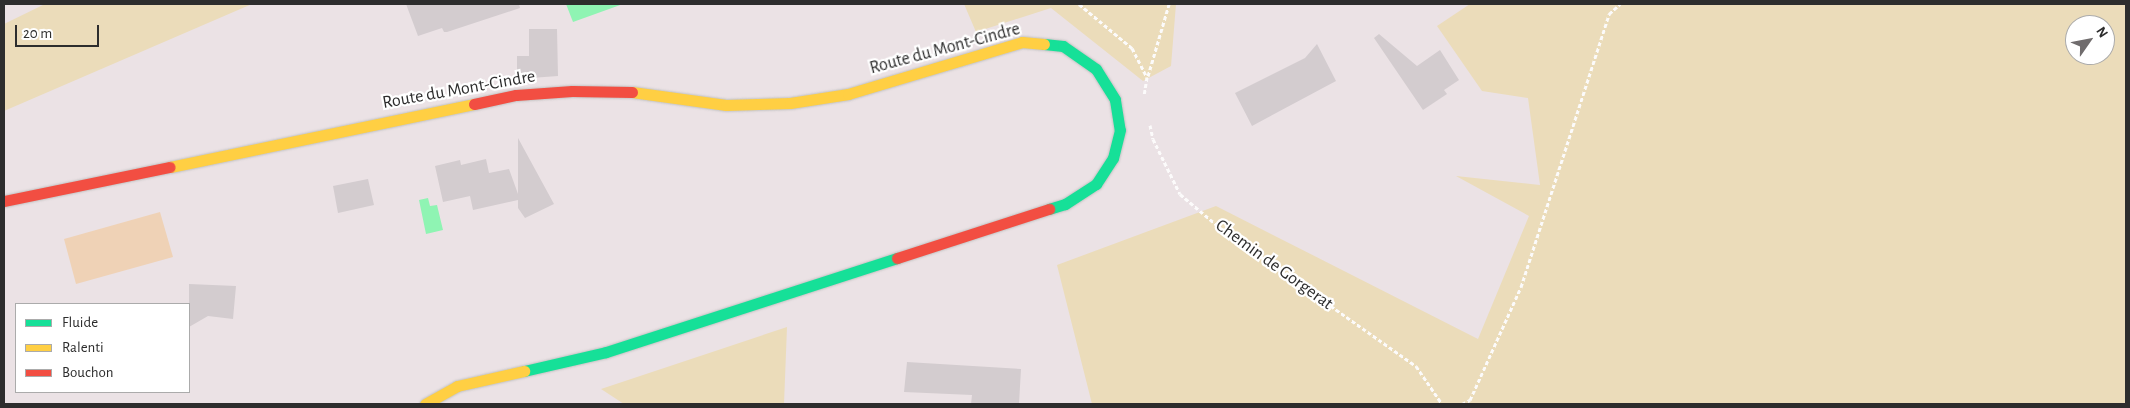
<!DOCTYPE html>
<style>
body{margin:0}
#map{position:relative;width:2130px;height:408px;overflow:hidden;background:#ebe2e5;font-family:"Alegreya Sans",sans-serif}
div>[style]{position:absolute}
.green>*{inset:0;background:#ebdcba}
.pitch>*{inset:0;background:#efd2b6}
.water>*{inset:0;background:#8ff4b3}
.building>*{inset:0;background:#d3cccf}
.path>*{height:3px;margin-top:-1.5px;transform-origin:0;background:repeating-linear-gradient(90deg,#fcfbfb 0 4px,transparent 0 6.5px)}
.roads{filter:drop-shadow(0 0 1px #c2c2c2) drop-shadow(0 0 1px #c2c2c2)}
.fast>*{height:11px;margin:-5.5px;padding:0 5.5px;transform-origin:5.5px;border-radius:5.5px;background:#16e098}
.slow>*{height:11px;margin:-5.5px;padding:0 5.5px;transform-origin:5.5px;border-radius:5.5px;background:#ffcf43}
.jam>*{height:11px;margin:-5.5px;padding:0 5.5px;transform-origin:5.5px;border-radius:5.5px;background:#f24e42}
span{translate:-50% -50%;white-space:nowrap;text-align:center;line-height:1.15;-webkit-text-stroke:4.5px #fff;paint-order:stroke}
.street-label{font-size:18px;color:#2d2d2d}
.frame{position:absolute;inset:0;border:5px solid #2d2d2d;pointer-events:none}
.legend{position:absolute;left:15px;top:303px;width:175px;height:90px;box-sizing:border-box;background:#fff;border:1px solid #ababab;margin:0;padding:6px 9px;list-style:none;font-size:15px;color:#2d2d2d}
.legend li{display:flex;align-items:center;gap:10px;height:25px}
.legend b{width:25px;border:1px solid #ababab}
.north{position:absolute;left:2065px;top:15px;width:50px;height:50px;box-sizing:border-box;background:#fff;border:1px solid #ababab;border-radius:50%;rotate:57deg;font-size:14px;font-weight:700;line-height:20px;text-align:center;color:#2d2d2d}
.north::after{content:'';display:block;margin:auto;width:18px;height:22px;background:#706c6d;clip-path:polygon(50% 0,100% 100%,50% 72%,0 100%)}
.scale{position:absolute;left:15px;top:25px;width:84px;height:22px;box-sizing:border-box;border:2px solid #2d2d2d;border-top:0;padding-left:6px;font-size:15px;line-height:18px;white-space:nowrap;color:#2d2d2d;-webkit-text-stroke:4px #fff;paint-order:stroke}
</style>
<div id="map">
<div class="green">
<div style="clip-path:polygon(45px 4px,252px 4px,4px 111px,4px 24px)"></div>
<div style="clip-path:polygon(964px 4px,1176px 4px,1171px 66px,1143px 81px,1051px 8px,976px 32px)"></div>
<div style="clip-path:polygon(evenodd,1470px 4px,2126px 4px,2126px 404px,1092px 404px,1057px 265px,1216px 206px,1478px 339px,1529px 216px,1456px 176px,1540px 185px,1528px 98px,1482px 91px,1437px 26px,1470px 4px,2075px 25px,2105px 25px,2105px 55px,2075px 55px,2075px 25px)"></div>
<div style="clip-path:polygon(787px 327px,784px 404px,624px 404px,601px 389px)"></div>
</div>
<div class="pitch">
<div style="clip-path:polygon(160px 212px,173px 257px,76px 284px,64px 239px)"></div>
</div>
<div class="water">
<div style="clip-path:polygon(566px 4px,623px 4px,573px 22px)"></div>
<div style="clip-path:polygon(428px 198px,430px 206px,437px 205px,443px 230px,426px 234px,419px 200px)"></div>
</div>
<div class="building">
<div style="clip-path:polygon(406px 4px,519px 4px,520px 8px,447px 32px,444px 32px,442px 28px,418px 36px)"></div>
<div style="clip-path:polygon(529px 29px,557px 29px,558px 76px,517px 79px,517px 56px,529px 56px)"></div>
<div style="clip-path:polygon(1379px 34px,1417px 66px,1440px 50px,1459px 80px,1444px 90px,1447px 94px,1423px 110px,1374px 38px)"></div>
<div style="clip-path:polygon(1317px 44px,1336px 81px,1252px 126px,1235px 93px,1305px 58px)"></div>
<div style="clip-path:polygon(518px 138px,554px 204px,525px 218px,518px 208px,518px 200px,473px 210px,470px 196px,443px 202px,435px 166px,460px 160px,461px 165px,486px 159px,489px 173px,509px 169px,518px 194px)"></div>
<div style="clip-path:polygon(368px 179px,374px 205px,338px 213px,333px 186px)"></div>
<div style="clip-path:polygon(189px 284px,236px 286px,233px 319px,208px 316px,189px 327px)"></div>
<div style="clip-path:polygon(907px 362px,1021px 369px,1019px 404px,971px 404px,972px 395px,904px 392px)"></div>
</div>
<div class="path">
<div style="left:1079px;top:4px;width:69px;rotate:39.7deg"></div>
<div style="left:1132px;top:48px;width:33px;rotate:63deg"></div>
<div style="left:1147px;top:77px;width:18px;rotate:99deg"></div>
<div style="left:1148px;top:76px;width:75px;rotate:-73.7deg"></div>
<div style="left:1150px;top:125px;width:14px;rotate:78deg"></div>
<div style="left:1153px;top:139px;width:61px;rotate:63.9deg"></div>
<div style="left:1180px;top:194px;width:51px;rotate:40.2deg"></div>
<div style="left:1219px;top:227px;width:241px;rotate:35.2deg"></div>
<div style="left:1416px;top:366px;width:46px;rotate:55.6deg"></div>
<div style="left:1462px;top:404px;width:9px;rotate:-27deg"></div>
<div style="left:1470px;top:400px;width:124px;rotate:-65.7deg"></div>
<div style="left:1521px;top:287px;width:287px;rotate:-72.1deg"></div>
<div style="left:1609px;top:14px;width:15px;rotate:-42deg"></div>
</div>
<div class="roads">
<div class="fast">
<div style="left:1044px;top:44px;width:19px;rotate:6deg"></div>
<div style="left:1063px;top:46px;width:40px;rotate:34.9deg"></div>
<div style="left:1096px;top:69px;width:36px;rotate:58deg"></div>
<div style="left:1115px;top:100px;width:30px;rotate:81deg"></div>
<div style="left:1120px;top:130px;width:29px;rotate:104deg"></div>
<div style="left:1113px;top:158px;width:31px;rotate:123deg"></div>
<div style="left:1096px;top:184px;width:37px;rotate:147deg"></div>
<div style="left:1065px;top:204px;width:17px;rotate:163deg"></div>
<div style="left:524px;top:371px;width:84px;rotate:-13deg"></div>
<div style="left:606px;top:352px;width:306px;rotate:-17.9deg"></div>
</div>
<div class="slow">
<div style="left:632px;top:92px;width:95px;rotate:7.9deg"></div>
<div style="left:726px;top:105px;width:64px;rotate:-1.8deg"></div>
<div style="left:790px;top:103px;width:59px;rotate:-8.8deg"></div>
<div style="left:848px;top:94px;width:182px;rotate:-16.6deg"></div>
<div style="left:1022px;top:42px;width:22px;rotate:5deg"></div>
<div style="left:170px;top:167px;width:310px;rotate:-11.7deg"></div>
<div style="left:425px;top:404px;width:37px;rotate:-29deg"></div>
<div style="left:457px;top:386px;width:69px;rotate:-12.6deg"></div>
</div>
<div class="jam">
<div style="left:474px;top:104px;width:43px;rotate:-12.1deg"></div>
<div style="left:516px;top:95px;width:56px;rotate:-4.1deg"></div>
<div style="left:572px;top:91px;width:60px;rotate:1deg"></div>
<div style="left:4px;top:201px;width:169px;rotate:-11.6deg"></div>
<div style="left:897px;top:258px;width:160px;rotate:-17.9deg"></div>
</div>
</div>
<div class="street-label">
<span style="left:945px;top:49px;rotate:-15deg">Route du Mont-Cindre</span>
<span style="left:459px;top:90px;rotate:-10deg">Route du Mont-Cindre</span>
<span style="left:1274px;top:265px;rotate:36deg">Chemin de Gorgerat</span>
</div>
<div class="frame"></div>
<ul class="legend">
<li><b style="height:6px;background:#16e098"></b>Fluide</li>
<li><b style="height:6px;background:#ffcf43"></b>Ralenti</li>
<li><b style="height:6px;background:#f24e42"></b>Bouchon</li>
</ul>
<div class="north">N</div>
<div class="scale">20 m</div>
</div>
